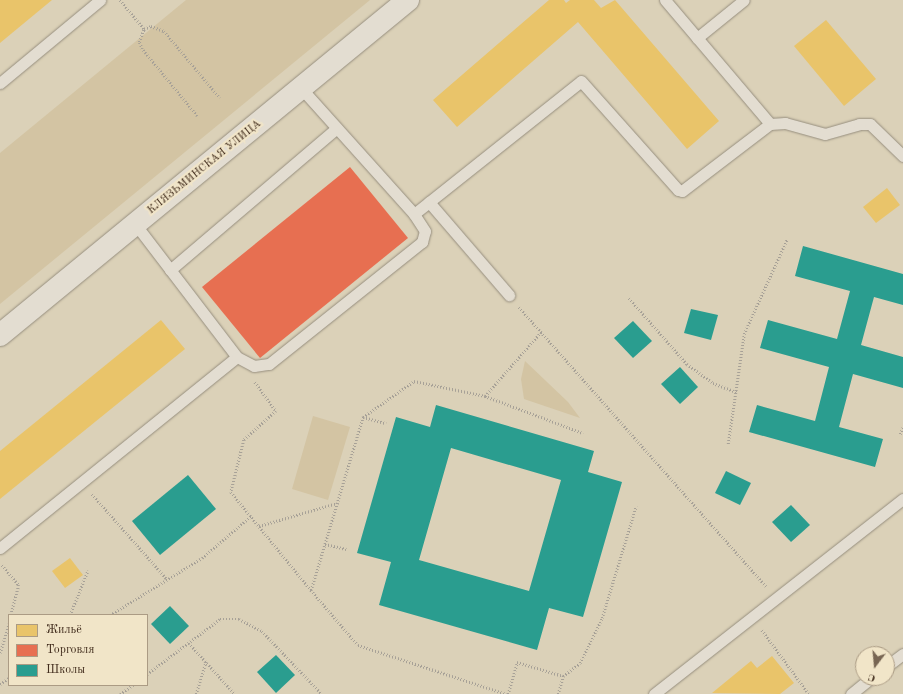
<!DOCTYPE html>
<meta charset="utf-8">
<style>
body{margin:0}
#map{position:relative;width:903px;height:694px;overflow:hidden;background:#dbd1b8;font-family:"Old Standard TT",serif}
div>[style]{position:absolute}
.green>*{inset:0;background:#d3c4a3}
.homes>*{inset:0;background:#e9c46a}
.shops>*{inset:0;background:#e76f51}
.schools>*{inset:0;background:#2a9d8f}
.path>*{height:2.5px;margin-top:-1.25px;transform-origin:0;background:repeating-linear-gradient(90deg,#a7a197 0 1px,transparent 0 3px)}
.roads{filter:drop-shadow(0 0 1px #968e7e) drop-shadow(0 0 1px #968e7e)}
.lane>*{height:11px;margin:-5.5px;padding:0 5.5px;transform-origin:5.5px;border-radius:5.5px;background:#e3ddd1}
.secondary>*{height:22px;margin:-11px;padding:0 11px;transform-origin:11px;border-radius:11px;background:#e3ddd1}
span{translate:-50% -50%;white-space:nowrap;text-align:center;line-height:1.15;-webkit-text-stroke:4px #f1e5c8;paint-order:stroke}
.street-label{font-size:11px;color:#422d1d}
.legend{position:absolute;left:8px;top:614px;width:140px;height:72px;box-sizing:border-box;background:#f1e5c8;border:1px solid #ab9b84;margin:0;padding:5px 7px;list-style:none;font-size:12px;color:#422d1d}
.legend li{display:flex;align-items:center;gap:8px;height:20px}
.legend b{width:20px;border:1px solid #ab9b84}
.north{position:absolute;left:855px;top:646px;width:40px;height:40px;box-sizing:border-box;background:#f1e5c8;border:1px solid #ab9b84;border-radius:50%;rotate:196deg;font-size:11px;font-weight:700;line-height:16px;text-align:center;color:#422d1d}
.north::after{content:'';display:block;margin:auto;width:14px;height:18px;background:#786653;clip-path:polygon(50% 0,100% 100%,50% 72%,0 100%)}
</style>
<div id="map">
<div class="green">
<div style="clip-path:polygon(186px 0,370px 0,0 304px,0 153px)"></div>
<div style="clip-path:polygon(525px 361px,568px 402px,580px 418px,524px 399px,521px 379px)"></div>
<div style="clip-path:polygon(313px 416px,350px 427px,328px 500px,292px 489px)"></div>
</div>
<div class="homes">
<div style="clip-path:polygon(0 0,52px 0,0 43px)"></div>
<div style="clip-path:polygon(549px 0,564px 0,566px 3px,570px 0,594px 0,601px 8px,615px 0,719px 121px,687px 149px,578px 22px,457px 127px,433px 100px)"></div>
<div style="clip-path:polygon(826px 20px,876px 79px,844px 106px,794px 46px)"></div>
<div style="clip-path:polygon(887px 188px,900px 205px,876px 223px,863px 207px)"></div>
<div style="clip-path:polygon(161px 320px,185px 349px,0 499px,0 451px)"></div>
<div style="clip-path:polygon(70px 558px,83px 575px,65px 588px,52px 571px)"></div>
<div style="clip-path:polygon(772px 656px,794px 683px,780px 694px,712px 693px,751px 661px,757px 668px)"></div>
</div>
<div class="shops">
<div style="clip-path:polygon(350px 167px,408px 238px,260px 358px,202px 287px)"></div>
</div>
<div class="schools">
<div style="clip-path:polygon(803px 246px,903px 274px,903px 305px,874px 297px,861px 345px,903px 357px,903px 388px,853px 374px,839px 427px,883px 439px,875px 467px,749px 432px,757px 405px,815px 421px,829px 367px,760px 348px,768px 320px,837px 339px,850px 291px,795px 276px)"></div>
<div style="clip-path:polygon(691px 309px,718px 315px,711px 340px,684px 333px)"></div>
<div style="clip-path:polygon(633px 321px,652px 341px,633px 358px,614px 338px)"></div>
<div style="clip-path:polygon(680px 367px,698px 387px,680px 404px,661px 384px)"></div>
<div style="clip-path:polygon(evenodd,436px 405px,594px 451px,588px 472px,622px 482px,583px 617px,549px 608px,537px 650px,379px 605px,391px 562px,357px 553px,396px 417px,430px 427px,436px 405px,451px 448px,561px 480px,529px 591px,419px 560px,451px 448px)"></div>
<div style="clip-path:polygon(726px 471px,751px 483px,740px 505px,715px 493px)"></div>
<div style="clip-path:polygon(188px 475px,216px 509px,160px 555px,132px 521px)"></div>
<div style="clip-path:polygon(791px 505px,810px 525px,791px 542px,772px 522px)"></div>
<div style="clip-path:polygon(170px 606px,189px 626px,170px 644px,151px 624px)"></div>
<div style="clip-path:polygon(276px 655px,295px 675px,276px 693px,257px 672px)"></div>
</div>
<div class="path">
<div style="left:120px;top:0;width:38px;rotate:50deg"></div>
<div style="left:197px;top:116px;width:87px;rotate:-129.4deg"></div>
<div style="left:142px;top:49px;width:8px;rotate:-113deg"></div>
<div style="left:139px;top:42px;width:14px;rotate:-69deg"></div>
<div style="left:144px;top:29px;width:8px;rotate:-23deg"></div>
<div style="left:151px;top:26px;width:14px;rotate:21deg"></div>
<div style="left:164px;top:31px;width:87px;rotate:50.1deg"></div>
<div style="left:629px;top:298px;width:88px;rotate:48.7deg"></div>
<div style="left:687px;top:364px;width:32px;rotate:36deg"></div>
<div style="left:713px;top:383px;width:26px;rotate:21deg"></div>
<div style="left:519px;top:307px;width:373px;rotate:48.5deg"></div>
<div style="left:255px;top:382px;width:36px;rotate:54deg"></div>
<div style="left:276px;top:411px;width:43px;rotate:137.8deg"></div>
<div style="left:244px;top:440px;width:54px;rotate:104deg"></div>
<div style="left:231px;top:492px;width:127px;rotate:50.8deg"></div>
<div style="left:311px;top:590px;width:181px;rotate:-73.3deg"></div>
<div style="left:363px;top:417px;width:62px;rotate:-35.2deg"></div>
<div style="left:414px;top:381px;width:73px;rotate:11.9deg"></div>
<div style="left:485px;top:396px;width:85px;rotate:-48.8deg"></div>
<div style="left:485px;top:396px;width:105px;rotate:20.7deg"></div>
<div style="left:363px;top:417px;width:24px;rotate:15deg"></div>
<div style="left:900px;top:434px;width:8px;rotate:-67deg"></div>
<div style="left:728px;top:444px;width:111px;rotate:-81.7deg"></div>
<div style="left:744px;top:334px;width:104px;rotate:-65.6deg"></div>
<div style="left:92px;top:494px;width:113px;rotate:48.6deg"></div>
<div style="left:259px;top:526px;width:81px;rotate:-16.4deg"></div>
<div style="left:325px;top:544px;width:22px;rotate:13deg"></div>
<div style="left:2px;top:565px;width:26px;rotate:50deg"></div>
<div style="left:19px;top:585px;width:31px;rotate:105deg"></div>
<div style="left:311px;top:590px;width:72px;rotate:49.5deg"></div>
<div style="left:358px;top:645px;width:156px;rotate:18.3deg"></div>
<div style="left:70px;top:615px;width:48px;rotate:-68.2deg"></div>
<div style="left:110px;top:615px;width:108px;rotate:-31.8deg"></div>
<div style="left:202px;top:558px;width:65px;rotate:-40.6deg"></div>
<div style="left:762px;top:630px;width:79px;rotate:53.7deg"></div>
<div style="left:189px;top:643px;width:69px;rotate:48deg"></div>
<div style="left:0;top:653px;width:31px;rotate:-73deg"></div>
<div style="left:147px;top:674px;width:91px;rotate:-37deg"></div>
<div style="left:220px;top:619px;width:19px"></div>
<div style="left:239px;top:619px;width:26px;rotate:28deg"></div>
<div style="left:262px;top:631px;width:87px;rotate:46.4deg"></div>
<div style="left:0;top:684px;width:11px;rotate:-34deg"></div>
<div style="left:120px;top:694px;width:16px;rotate:-35deg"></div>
<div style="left:196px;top:694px;width:34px;rotate:-73deg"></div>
<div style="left:508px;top:694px;width:33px;rotate:-74deg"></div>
<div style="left:517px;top:662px;width:48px;rotate:16.9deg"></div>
<div style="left:563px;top:676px;width:21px;rotate:-37deg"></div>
<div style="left:580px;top:663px;width:50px;rotate:-63.9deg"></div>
<div style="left:602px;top:618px;width:117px;rotate:-73.1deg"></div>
<div style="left:558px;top:694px;width:19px;rotate:-74deg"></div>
</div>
<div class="roads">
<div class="lane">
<div style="left:665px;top:0;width:162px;rotate:49.7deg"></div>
<div style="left:770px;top:124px;width:15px;rotate:-4deg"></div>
<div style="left:785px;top:123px;width:41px;rotate:15.4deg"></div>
<div style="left:825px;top:134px;width:35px;rotate:-16deg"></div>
<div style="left:859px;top:124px;width:11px"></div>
<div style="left:870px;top:124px;width:46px;rotate:44.1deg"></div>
<div style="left:697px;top:38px;width:60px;rotate:-39deg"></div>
<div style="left:0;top:83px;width:130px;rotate:-39.7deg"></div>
<div style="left:301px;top:88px;width:169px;rotate:48.1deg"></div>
<div style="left:414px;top:214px;width:213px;rotate:-38.5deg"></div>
<div style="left:581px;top:81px;width:146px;rotate:48.3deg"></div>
<div style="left:678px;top:190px;width:4px;rotate:14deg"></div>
<div style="left:682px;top:191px;width:111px;rotate:-37.3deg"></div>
<div style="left:429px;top:202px;width:123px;rotate:49.3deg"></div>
<div style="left:136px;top:225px;width:166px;rotate:52.6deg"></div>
<div style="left:170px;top:270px;width:219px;rotate:-40.4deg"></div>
<div style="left:0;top:548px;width:304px;rotate:-38.9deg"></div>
<div style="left:237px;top:357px;width:19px;rotate:28deg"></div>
<div style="left:254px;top:366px;width:15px;rotate:-8deg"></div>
<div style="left:269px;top:364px;width:196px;rotate:-38.6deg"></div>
<div style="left:422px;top:242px;width:11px;rotate:-75deg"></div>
<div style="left:425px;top:231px;width:20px;rotate:-123deg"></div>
<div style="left:887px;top:666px;width:20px;rotate:-37deg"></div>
<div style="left:654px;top:694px;width:316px;rotate:-38.1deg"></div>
<div style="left:851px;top:694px;width:26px;rotate:-39deg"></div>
</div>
<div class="secondary">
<div style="left:0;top:335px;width:528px;rotate:-39.39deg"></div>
</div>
</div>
<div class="street-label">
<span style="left:205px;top:168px;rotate:-39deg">КЛЯЗЬМИНСКАЯ УЛИЦА</span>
</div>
<ul class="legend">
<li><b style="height:11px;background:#e9c46a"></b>Жильё</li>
<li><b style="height:11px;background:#e76f51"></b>Торговля</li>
<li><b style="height:11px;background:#2a9d8f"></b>Школы</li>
</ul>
<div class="north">С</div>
</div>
